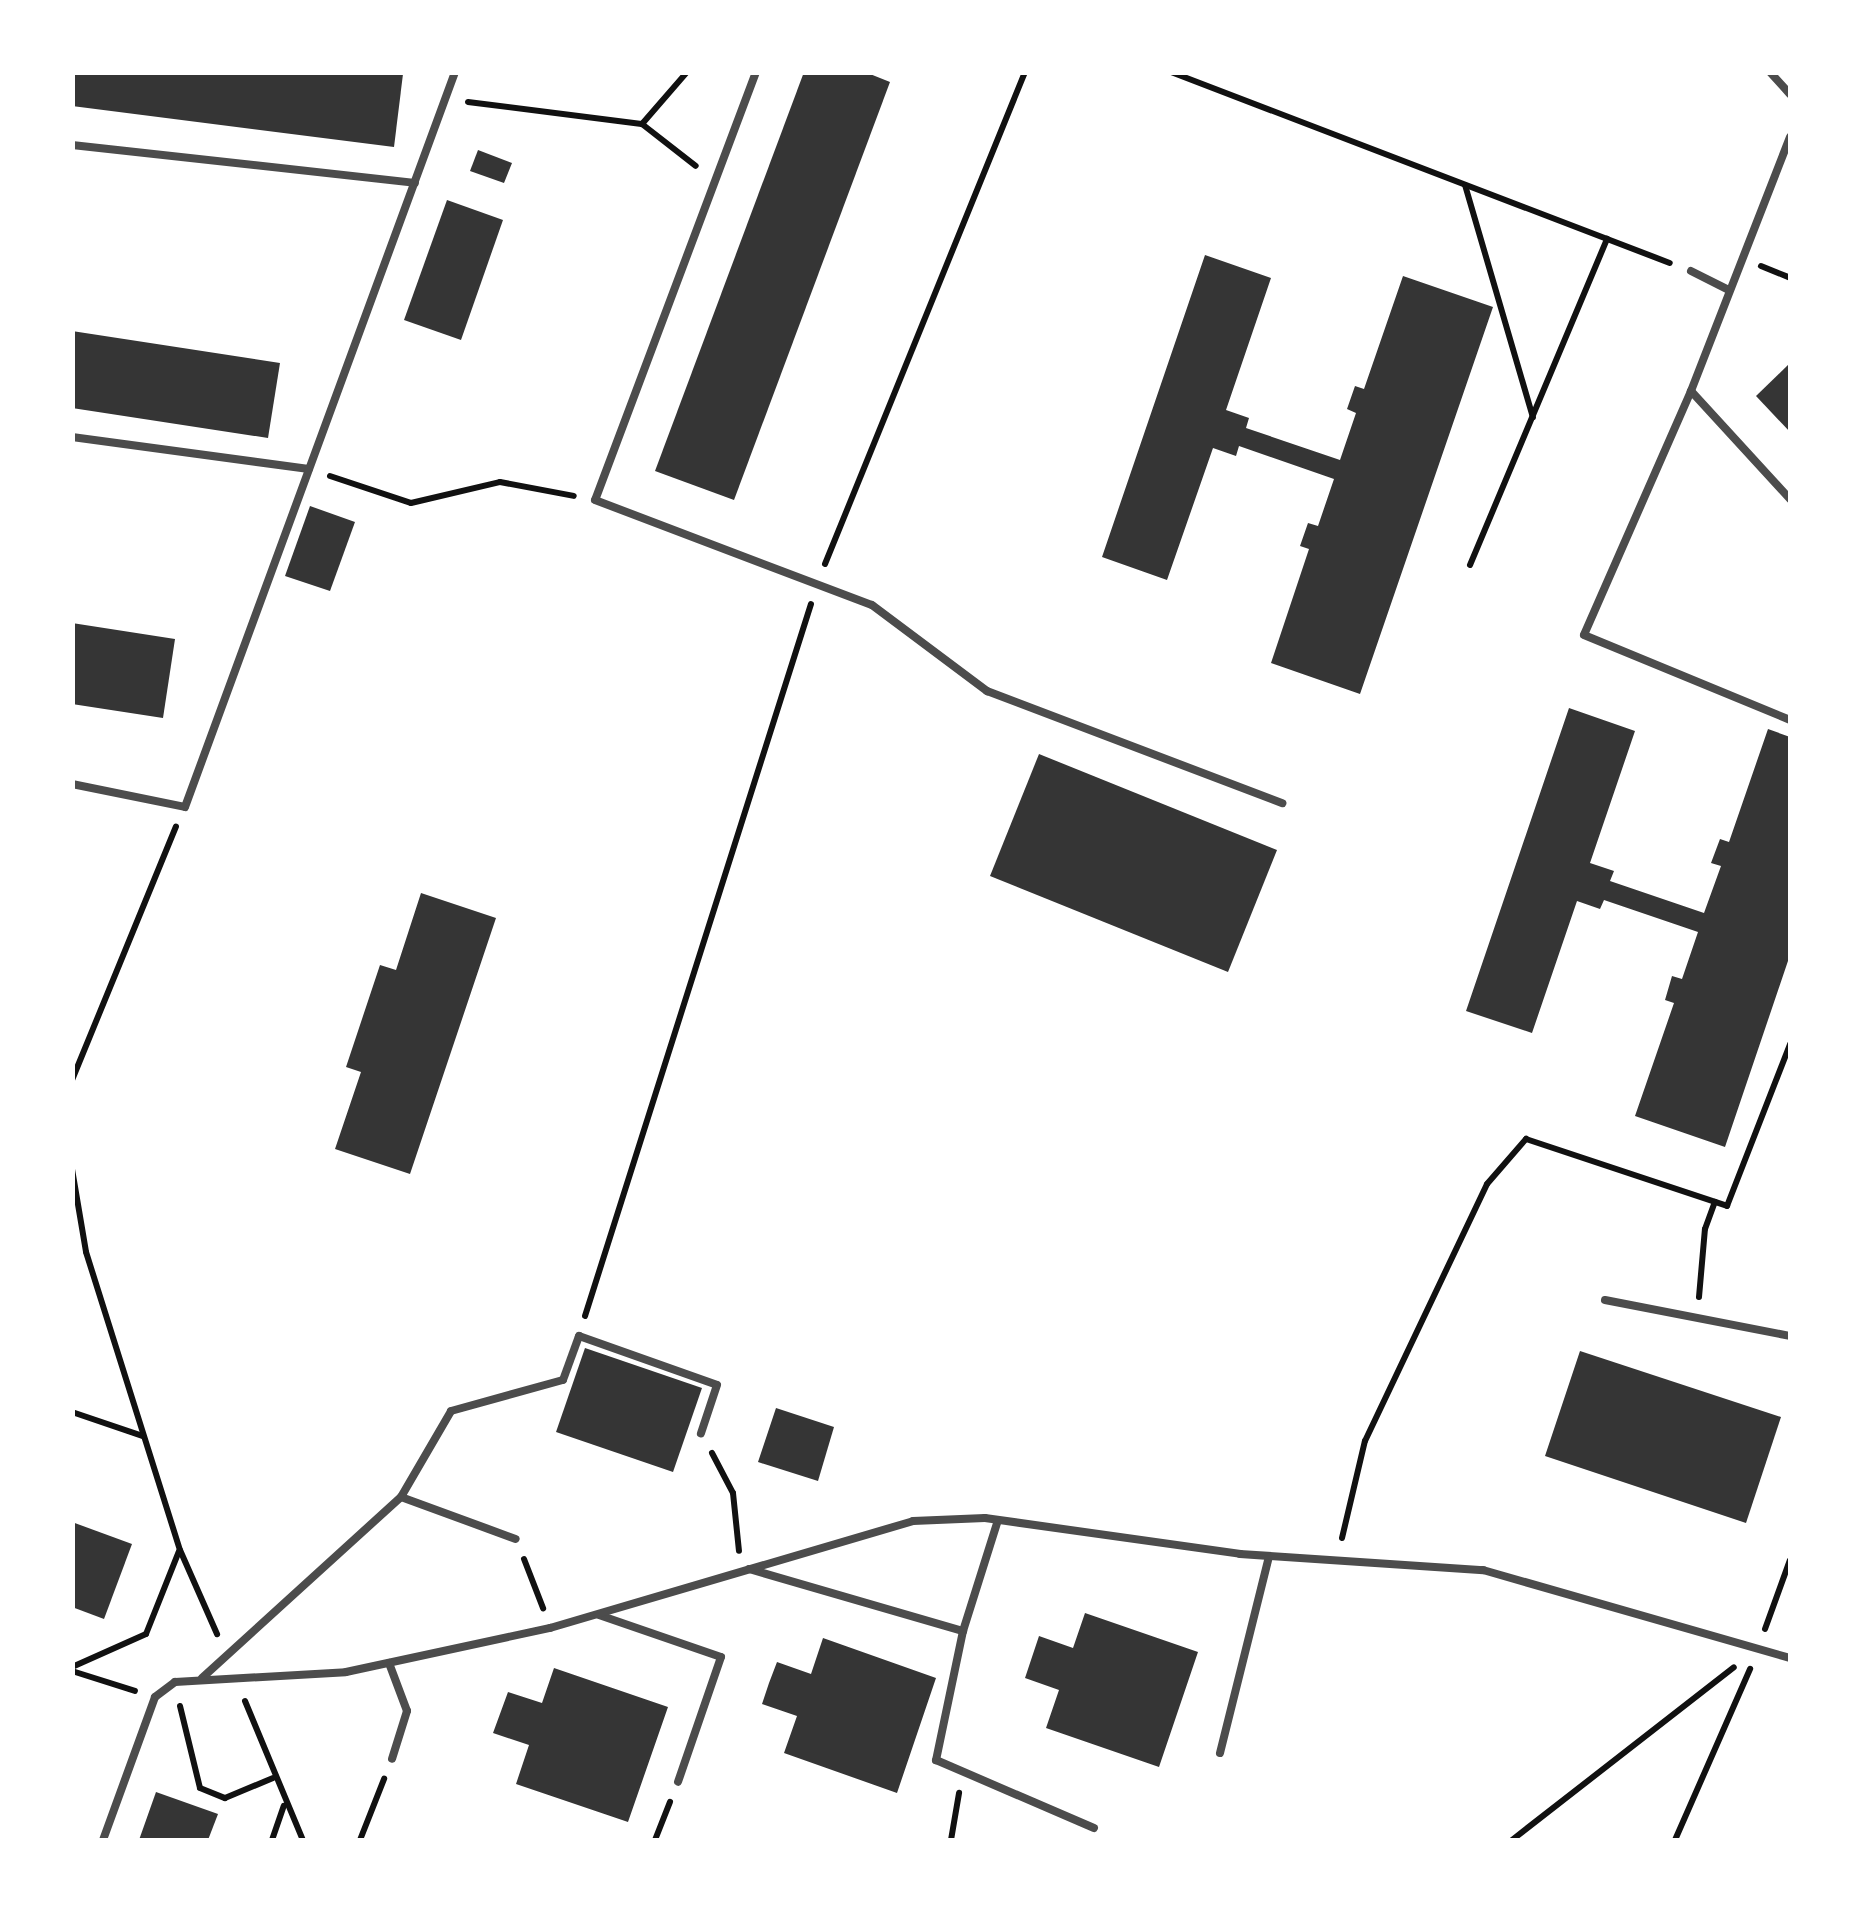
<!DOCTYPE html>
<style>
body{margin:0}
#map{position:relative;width:1863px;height:1913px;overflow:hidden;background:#fff;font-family:Raleway,sans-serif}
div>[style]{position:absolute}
.building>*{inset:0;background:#353535}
.path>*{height:6px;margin:-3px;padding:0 3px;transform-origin:3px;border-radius:3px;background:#111}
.service>*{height:8px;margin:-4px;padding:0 4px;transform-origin:4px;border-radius:4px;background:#4c4c4c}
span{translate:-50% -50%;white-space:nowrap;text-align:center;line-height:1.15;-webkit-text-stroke:10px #fff;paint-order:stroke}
.frame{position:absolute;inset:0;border:75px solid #fff;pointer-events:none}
</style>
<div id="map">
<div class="building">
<div style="clip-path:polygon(72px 72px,392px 72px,403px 74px,394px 147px,72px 106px)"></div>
<div style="clip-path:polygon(804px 72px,865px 72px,890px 82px,734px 500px,655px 471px)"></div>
<div style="clip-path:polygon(478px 150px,512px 163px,504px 183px,470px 171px)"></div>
<div style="clip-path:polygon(447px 200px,503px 220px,461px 340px,404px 320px)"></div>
<div style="clip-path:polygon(1205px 255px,1271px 278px,1226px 410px,1249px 418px,1246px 428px,1340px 460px,1356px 413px,1347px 409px,1355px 386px,1364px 389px,1403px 276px,1493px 307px,1360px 694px,1271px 663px,1309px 549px,1300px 546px,1308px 523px,1318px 526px,1334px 479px,1239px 446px,1236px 456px,1213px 448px,1167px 580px,1102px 557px)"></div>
<div style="clip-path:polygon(72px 331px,280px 363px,268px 438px,72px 408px)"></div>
<div style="clip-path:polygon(1790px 363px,1790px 432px,1756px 396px)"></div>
<div style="clip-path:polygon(310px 506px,355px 522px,330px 591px,285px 576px)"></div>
<div style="clip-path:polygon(72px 623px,175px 639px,163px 718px,72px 704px)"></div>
<div style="clip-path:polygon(1569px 708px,1635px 731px,1590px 863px,1614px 871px,1610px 881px,1704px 913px,1721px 866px,1711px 863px,1720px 839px,1729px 842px,1768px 729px,1790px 737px,1790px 955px,1725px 1147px,1635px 1116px,1674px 1003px,1665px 1000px,1672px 976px,1682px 979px,1698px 932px,1604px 900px,1600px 909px,1577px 901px,1532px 1033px,1466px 1011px)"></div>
<div style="clip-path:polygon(1039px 754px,1277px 850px,1228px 972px,990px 876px)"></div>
<div style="clip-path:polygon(421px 893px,496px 918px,410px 1174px,335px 1149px,361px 1072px,346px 1067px,380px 965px,396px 970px)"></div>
<div style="clip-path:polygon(585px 1348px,702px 1388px,673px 1472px,556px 1432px)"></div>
<div style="clip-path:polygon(1580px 1351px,1781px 1417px,1746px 1523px,1545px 1456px)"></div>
<div style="clip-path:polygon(776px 1408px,834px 1427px,818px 1481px,758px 1462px)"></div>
<div style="clip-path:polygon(72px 1522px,132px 1544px,104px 1619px,72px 1607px)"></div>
<div style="clip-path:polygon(1085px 1613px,1198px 1652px,1159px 1767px,1046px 1728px,1059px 1690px,1025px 1678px,1039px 1636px,1073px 1648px)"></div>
<div style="clip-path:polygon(823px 1638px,936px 1678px,897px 1793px,784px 1753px,797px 1716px,762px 1704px,769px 1683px,777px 1662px,811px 1674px)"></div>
<div style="clip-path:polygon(554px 1668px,668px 1707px,628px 1822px,516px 1784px,529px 1745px,493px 1733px,508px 1692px,542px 1703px)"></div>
<div style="clip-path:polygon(156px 1792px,218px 1814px,208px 1840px,139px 1840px)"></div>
</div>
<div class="path">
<div style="left:1171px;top:72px;width:534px;rotate:20.95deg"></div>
<div style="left:468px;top:102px;width:175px;rotate:7.2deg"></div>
<div style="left:642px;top:124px;width:69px;rotate:-49.1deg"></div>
<div style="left:642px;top:124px;width:68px;rotate:37.9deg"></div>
<div style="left:1465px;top:185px;width:242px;rotate:73.7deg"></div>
<div style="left:1761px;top:266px;width:31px;rotate:22deg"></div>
<div style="left:330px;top:476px;width:85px;rotate:18.4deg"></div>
<div style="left:411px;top:503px;width:91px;rotate:-13.3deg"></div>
<div style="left:500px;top:482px;width:75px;rotate:10.7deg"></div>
<div style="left:825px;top:564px;width:531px;rotate:-67.88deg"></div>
<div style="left:1470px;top:565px;width:354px;rotate:-67.2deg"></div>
<div style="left:72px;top:1080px;width:274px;rotate:-67.7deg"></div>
<div style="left:72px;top:1169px;width:84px;rotate:80.4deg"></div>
<div style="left:86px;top:1252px;width:312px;rotate:72.5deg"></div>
<div style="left:180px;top:1550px;width:92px;rotate:66.2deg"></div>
<div style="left:1699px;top:1297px;width:68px;rotate:-85deg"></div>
<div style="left:1705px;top:1229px;width:29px;rotate:-70deg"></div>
<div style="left:585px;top:1316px;width:747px;rotate:-72.39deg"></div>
<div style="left:72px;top:1412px;width:75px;rotate:18.7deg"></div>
<div style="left:712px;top:1453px;width:45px;rotate:62.3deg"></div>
<div style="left:733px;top:1493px;width:58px;rotate:84.1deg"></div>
<div style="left:1342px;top:1538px;width:100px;rotate:-76.7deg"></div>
<div style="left:1365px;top:1441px;width:284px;rotate:-64.6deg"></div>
<div style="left:1487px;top:1184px;width:60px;rotate:-49.1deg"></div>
<div style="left:1526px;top:1139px;width:212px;rotate:18.4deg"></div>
<div style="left:1727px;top:1206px;width:174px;rotate:-68.7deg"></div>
<div style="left:524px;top:1559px;width:53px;rotate:68.8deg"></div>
<div style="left:1765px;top:1629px;width:73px;rotate:-70.1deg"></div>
<div style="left:72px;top:1667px;width:81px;rotate:-24deg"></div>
<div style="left:146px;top:1634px;width:89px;rotate:-68.3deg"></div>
<div style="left:72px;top:1671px;width:66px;rotate:17.6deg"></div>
<div style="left:245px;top:1701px;width:151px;rotate:67.4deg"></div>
<div style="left:180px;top:1706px;width:84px;rotate:76.3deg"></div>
<div style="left:200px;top:1788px;width:27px;rotate:22deg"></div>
<div style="left:225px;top:1798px;width:52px;rotate:-22.6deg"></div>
<div style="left:272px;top:1840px;width:36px;rotate:-71deg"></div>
<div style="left:360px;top:1840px;width:66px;rotate:-68.5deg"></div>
<div style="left:655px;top:1840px;width:41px;rotate:-68.5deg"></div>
<div style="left:951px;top:1840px;width:48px;rotate:-80.3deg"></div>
<div style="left:1512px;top:1840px;width:281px;rotate:-37.9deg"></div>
<div style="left:1675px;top:1840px;width:187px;rotate:-66.3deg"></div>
</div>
<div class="service">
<div style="left:756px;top:72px;width:457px;rotate:110.6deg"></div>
<div style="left:595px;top:500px;width:296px;rotate:20.8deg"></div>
<div style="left:872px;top:605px;width:144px;rotate:36.8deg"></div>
<div style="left:987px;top:691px;width:316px;rotate:20.8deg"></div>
<div style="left:1770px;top:72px;width:30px;rotate:48deg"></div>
<div style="left:1790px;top:137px;width:273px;rotate:111.3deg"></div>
<div style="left:1691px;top:391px;width:147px;rotate:47.5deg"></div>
<div style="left:72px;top:145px;width:345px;rotate:6.3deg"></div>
<div style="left:1691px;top:271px;width:42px;rotate:26.6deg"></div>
<div style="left:1691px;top:391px;width:266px;rotate:113.7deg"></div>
<div style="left:1584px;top:635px;width:223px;rotate:22.4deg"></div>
<div style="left:72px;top:437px;width:239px;rotate:7.7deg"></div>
<div style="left:72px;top:784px;width:115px;rotate:11.5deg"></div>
<div style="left:185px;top:807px;width:783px;rotate:-69.83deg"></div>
<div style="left:1605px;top:1300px;width:188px;rotate:11deg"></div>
<div style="left:401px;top:1497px;width:99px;rotate:-59.8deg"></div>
<div style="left:451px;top:1411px;width:116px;rotate:-15.5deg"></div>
<div style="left:563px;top:1380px;width:47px;rotate:-70deg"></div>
<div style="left:579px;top:1336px;width:146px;rotate:19.5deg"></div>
<div style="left:717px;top:1385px;width:51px;rotate:108.4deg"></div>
<div style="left:749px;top:1569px;width:223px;rotate:16.2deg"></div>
<div style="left:963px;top:1631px;width:116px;rotate:-72.5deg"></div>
<div style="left:599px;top:1615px;width:129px;rotate:19deg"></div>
<div style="left:721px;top:1657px;width:132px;rotate:109deg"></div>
<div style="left:963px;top:1631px;width:132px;rotate:101.8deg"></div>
<div style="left:936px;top:1760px;width:172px;rotate:23.3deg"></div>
<div style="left:389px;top:1663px;width:51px;rotate:69.4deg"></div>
<div style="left:407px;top:1711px;width:50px;rotate:107.4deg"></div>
<div style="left:202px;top:1678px;width:269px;rotate:-42.3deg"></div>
<div style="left:401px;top:1497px;width:122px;rotate:20.1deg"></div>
<div style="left:1220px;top:1753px;width:203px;rotate:-76deg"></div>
<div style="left:103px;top:1840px;width:152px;rotate:-70deg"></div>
<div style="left:155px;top:1697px;width:25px;rotate:-37deg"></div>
<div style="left:175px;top:1682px;width:171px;rotate:-3.3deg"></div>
<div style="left:346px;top:1672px;width:209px;rotate:-12.2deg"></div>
<div style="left:550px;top:1628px;width:378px;rotate:-16.4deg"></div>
<div style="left:913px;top:1521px;width:72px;rotate:-2.4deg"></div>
<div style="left:985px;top:1518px;width:258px;rotate:8deg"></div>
<div style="left:1240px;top:1554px;width:244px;rotate:3.8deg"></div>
<div style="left:1483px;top:1570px;width:319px;rotate:16deg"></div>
</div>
<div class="frame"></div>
</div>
